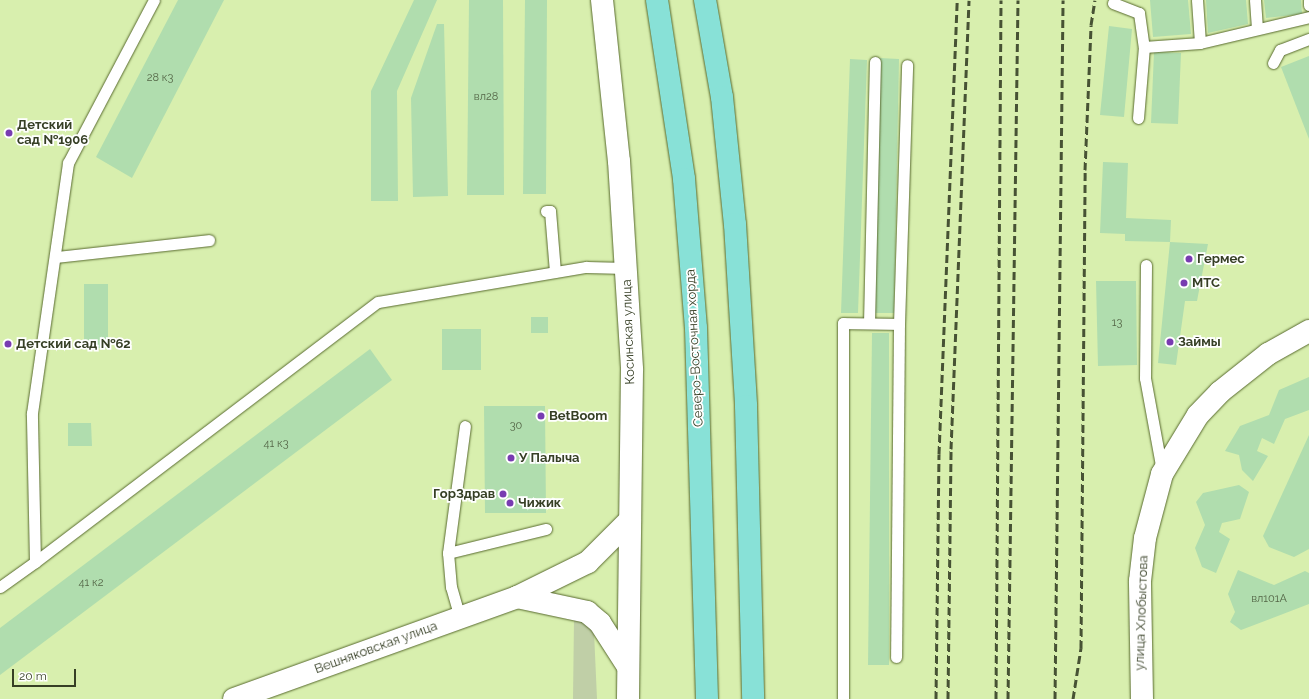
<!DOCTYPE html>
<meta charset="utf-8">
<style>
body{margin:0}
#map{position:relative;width:1309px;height:699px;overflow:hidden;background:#d8efae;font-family:Raleway,sans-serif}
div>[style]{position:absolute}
.green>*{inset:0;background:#c0cfa7}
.building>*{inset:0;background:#b0ddae}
.roads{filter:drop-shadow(0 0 1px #586a2e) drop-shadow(0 0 1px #586a2e)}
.service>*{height:11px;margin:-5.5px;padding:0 5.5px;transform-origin:5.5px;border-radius:5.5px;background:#fff}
.minor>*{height:22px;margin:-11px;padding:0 11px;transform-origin:11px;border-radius:11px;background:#fff}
.primary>*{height:22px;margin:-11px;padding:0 11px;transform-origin:11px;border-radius:11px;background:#88e1d7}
.rail>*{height:3px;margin-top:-1.5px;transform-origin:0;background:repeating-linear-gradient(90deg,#475234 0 8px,transparent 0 12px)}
.dots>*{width:11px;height:11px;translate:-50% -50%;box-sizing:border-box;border:2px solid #fff;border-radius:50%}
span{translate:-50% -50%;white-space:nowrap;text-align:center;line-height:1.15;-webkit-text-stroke:3.5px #fff;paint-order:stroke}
.number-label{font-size:11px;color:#546647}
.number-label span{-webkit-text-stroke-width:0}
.poi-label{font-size:13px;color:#363f25;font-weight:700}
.left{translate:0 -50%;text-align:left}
.right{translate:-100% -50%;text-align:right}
.street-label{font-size:13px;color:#363f25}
.scale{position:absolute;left:12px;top:669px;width:64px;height:18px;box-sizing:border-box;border:2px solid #363f25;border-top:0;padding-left:5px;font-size:12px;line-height:14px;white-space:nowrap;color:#363f25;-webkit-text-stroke:3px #fff;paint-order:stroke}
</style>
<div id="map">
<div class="green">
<div style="clip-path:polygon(574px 619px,587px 623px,594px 632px,597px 699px,573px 699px)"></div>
</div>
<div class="building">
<div style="clip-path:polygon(178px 0,224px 0,132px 178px,96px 157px)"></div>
<div style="clip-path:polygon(414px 0,437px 0,397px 91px,398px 201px,371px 201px,371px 91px)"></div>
<div style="clip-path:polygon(469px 0,503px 0,504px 195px,467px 195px)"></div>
<div style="clip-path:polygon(525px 0,547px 0,546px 194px,523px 194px)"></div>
<div style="clip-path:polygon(1150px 0,1188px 0,1191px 34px,1153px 37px)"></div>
<div style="clip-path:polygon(1206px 0,1246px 0,1248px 24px,1208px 33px)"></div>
<div style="clip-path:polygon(1264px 0,1301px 0,1302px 14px,1266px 18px)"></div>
<div style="clip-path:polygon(437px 24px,444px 24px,448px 196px,413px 197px,411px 98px)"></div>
<div style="clip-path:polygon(1109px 26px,1132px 29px,1124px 117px,1100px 115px)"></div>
<div style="clip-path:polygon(1154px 52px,1181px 53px,1178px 124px,1151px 123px)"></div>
<div style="clip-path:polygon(1309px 56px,1309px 139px,1281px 67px)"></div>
<div style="clip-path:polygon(879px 58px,899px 59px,894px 313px,875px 313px)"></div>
<div style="clip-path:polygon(850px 59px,867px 60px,858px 313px,841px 313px)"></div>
<div style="clip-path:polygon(1103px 162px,1128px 163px,1126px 218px,1171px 220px,1170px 242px,1125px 241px,1125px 234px,1100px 233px)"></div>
<div style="clip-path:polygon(1170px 242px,1208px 244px,1197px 301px,1185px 301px,1176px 365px,1158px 363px)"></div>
<div style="clip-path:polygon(1096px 281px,1136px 281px,1137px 365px,1098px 366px)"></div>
<div style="clip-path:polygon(84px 284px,108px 284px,108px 348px,84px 348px)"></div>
<div style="clip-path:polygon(531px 317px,548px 317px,548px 333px,531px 333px)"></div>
<div style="clip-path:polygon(442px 329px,481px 329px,481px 370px,442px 370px)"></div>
<div style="clip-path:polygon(872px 333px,889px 333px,889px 665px,868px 665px)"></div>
<div style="clip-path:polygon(370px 349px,392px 380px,0 675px,0 628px)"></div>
<div style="clip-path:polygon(1309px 377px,1309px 410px,1285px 419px,1274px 444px,1262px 438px,1257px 451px,1268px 456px,1253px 481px,1242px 470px,1239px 455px,1225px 451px,1240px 426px,1269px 415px,1279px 390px)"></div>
<div style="clip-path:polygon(484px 406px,545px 406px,546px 513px,485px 513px)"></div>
<div style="clip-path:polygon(68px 423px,91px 423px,92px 446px,68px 446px)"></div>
<div style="clip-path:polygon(1309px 435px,1309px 549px,1294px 557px,1269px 547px,1263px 536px)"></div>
<div style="clip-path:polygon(1239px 485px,1249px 492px,1240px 519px,1222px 523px,1219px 532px,1230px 539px,1216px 573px,1202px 567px,1195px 548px,1205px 525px,1196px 502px,1203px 493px)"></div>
<div style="clip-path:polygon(1238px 570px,1274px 585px,1305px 571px,1309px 573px,1309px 604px,1241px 630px,1230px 622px,1235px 612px,1228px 594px)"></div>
</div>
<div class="roads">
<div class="service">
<div style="left:1197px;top:0;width:43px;rotate:86deg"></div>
<div style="left:1255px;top:0;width:28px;rotate:86deg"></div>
<div style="left:1309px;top:0;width:5px;rotate:90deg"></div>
<div style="left:1113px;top:3px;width:28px;rotate:21deg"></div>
<div style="left:1139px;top:13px;width:34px;rotate:82deg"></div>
<div style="left:1273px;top:63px;width:15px;rotate:-62deg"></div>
<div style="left:1280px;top:50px;width:31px;rotate:-21deg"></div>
<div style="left:1138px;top:118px;width:71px;rotate:-85.2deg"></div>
<div style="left:1144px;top:47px;width:56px;rotate:-4.1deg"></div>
<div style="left:1200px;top:43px;width:112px;rotate:-13.4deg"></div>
<div style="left:546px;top:211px;width:4px"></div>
<div style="left:550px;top:211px;width:61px;rotate:85.3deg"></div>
<div style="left:56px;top:257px;width:154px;rotate:-6.3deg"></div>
<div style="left:1146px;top:265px;width:113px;rotate:90.5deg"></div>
<div style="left:1145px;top:378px;width:95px;rotate:79.6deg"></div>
<div style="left:869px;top:323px;width:261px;rotate:-88.7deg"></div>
<div style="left:899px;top:324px;width:259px;rotate:-88.2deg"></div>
<div style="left:448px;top:553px;width:101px;rotate:-13.8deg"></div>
<div style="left:35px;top:562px;width:430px;rotate:-37.2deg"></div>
<div style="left:378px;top:302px;width:211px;rotate:-9.6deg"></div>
<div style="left:586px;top:267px;width:40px;rotate:1.4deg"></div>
<div style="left:0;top:587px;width:43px;rotate:-35.5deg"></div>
<div style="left:35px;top:562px;width:149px;rotate:-91.2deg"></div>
<div style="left:32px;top:413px;width:253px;rotate:-81.8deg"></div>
<div style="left:68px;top:163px;width:184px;rotate:-62.2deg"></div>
<div style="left:460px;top:618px;width:32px;rotate:-106deg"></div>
<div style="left:451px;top:587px;width:34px;rotate:-95deg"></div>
<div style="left:448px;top:553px;width:128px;rotate:-82.4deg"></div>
<div style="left:843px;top:699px;width:376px;rotate:-90deg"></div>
<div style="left:843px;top:323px;width:56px;rotate:1deg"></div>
<div style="left:899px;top:324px;width:333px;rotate:90.5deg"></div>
</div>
<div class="minor">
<div style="left:602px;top:0;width:162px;rotate:84deg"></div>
<div style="left:619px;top:161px;width:209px;rotate:86.4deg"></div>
<div style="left:632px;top:370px;width:329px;rotate:90.7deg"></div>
<div style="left:517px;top:597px;width:72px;rotate:12.1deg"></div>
<div style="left:587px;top:612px;width:17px;rotate:40deg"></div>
<div style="left:600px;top:623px;width:50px;rotate:57.3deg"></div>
<div style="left:234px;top:699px;width:301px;rotate:-19.8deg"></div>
<div style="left:517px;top:597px;width:79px;rotate:-26.2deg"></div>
<div style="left:588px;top:562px;width:59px;rotate:-45deg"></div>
<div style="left:1142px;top:699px;width:118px;rotate:-91deg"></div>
<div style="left:1140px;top:581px;width:43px;rotate:-83.4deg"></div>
<div style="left:1145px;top:538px;width:66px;rotate:-75.1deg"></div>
<div style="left:1162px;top:474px;width:69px;rotate:-58.6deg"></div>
<div style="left:1198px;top:415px;width:32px;rotate:-46deg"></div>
<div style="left:1220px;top:392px;width:61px;rotate:-38.4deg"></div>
<div style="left:1268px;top:354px;width:47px;rotate:-29.3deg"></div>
</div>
<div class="primary">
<div style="left:657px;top:0;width:181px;rotate:81.4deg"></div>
<div style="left:684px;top:179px;width:149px;rotate:85.4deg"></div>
<div style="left:696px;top:328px;width:371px;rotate:88.3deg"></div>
<div style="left:705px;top:0;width:98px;rotate:80.1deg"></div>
<div style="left:722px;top:97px;width:128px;rotate:84.2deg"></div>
<div style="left:735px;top:224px;width:182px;rotate:86.5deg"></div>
<div style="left:746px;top:406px;width:293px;rotate:88.6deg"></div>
</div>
</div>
<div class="rail">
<div style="left:936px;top:699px;width:245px;rotate:-89.3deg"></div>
<div style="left:939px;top:454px;width:454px;rotate:-87.7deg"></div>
<div style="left:948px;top:699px;width:250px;rotate:-89.3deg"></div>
<div style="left:951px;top:449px;width:449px;rotate:-87.7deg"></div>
<div style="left:996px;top:699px;width:699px;rotate:-89.59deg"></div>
<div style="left:1008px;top:699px;width:699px;rotate:-89.18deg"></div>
<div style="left:1055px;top:699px;width:699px;rotate:-89.34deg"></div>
<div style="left:1073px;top:699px;width:52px;rotate:-81.1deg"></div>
<div style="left:1081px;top:648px;width:478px;rotate:-89.5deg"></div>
<div style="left:1085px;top:170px;width:145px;rotate:-87.6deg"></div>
<div style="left:1091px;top:25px;width:25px;rotate:-81deg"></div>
</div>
<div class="dots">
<div style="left:9px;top:133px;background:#783cb1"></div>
<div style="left:1189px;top:259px;background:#783cb1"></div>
<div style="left:1184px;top:283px;background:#783cb1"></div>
<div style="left:1170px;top:342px;background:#783cb1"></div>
<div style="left:8px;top:344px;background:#783cb1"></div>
<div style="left:541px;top:416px;background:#783cb1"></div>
<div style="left:511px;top:458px;background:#783cb1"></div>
<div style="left:503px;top:494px;background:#783cb1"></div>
<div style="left:510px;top:503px;background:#783cb1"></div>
</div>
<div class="number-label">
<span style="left:160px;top:78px">28 к3</span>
<span style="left:486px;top:97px">вл28</span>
<span style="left:1117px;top:323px">13</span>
<span style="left:516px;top:426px">30</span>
<span style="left:276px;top:444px">41 к3</span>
<span style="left:91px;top:583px">41 к2</span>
<span style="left:1269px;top:599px">вл101А</span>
</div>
<div class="poi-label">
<span class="left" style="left:17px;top:133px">Детский<br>сад №1906</span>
<span class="left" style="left:1197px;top:259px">Гермес</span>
<span class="left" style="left:1192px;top:283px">МТС</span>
<span class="left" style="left:1178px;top:342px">Займы</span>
<span class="left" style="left:16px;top:344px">Детский сад №62</span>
<span class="left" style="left:549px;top:416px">BetBoom</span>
<span class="left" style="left:519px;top:458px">У Палыча</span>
<span class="right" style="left:495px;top:494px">ГорЗдрав</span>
<span class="left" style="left:518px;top:503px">Чижик</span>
</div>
<div class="street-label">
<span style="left:629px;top:332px;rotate:-92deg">Косинская улица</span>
<span style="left:695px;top:348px;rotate:-93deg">Северо-Восточная хорда</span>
<span style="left:1142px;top:613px;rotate:-88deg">улица Хлобыстова</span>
<span style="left:376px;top:648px;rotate:-20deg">Вешняковская улица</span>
</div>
<div class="scale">20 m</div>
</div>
